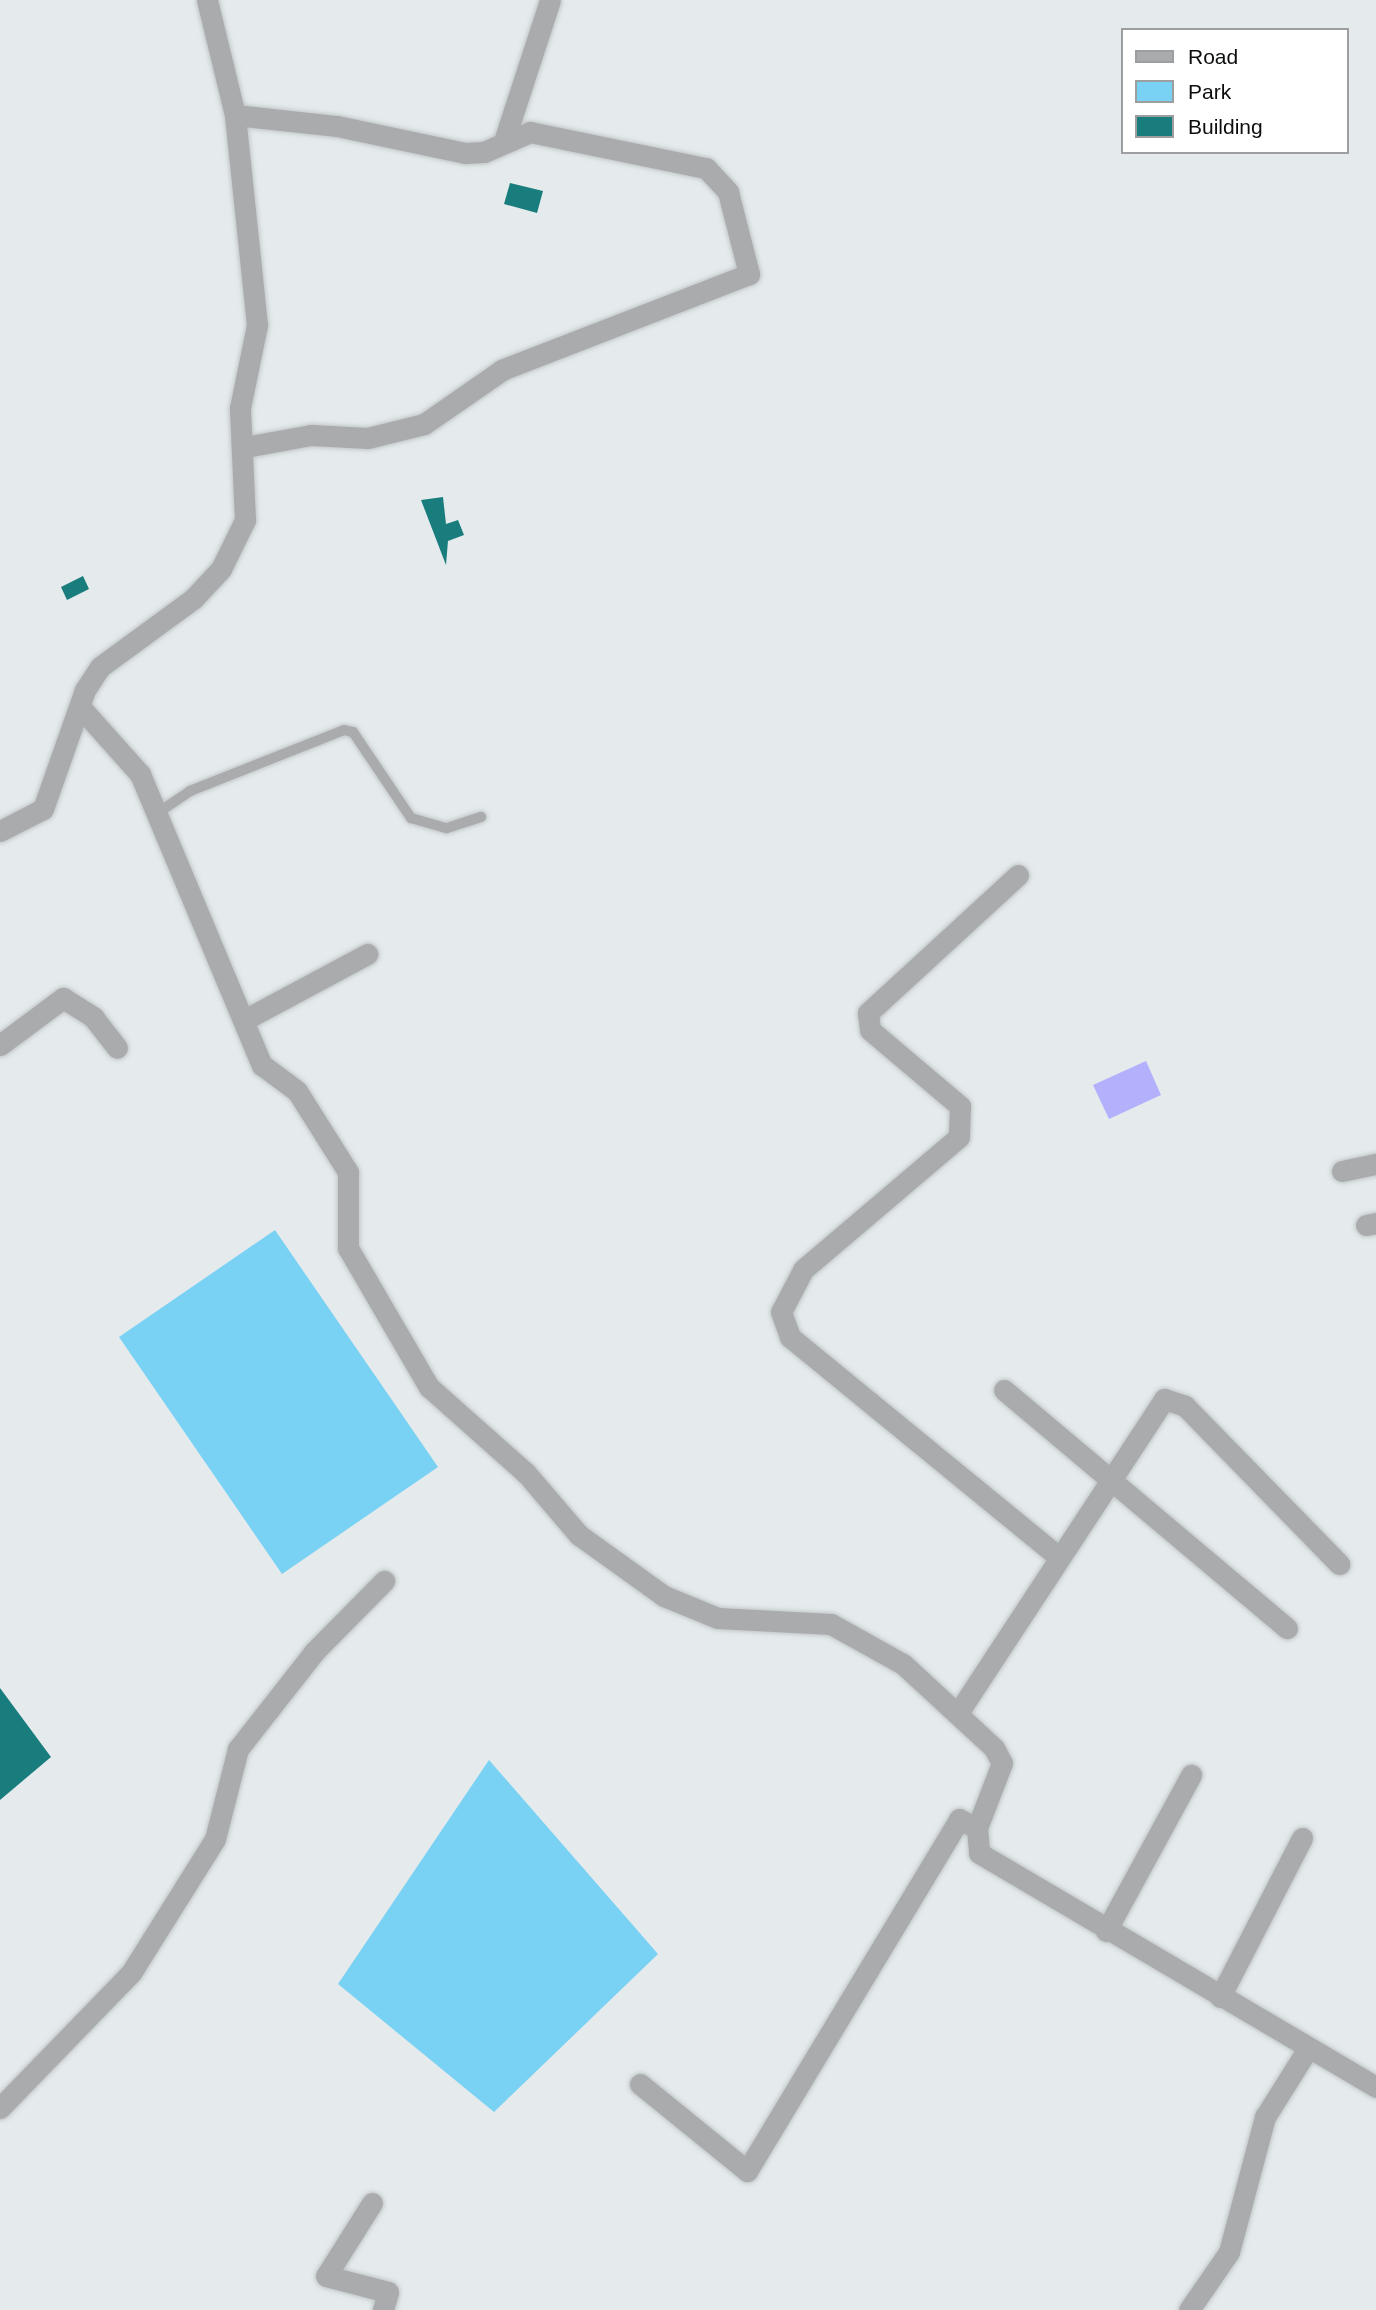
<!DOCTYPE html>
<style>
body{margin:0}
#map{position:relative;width:1376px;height:2310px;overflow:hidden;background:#e5ebed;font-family:Arial,sans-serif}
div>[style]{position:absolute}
.green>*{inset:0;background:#79d1f3}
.water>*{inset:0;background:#b3b0fc}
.building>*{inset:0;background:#197d7d}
.roads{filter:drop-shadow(0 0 2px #c2c7c9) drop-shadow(0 0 2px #c2c7c9)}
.service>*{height:10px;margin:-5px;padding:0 5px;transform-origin:5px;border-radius:5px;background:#aaabad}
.minor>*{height:21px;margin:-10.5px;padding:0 10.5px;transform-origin:10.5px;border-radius:10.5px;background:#aaabad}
span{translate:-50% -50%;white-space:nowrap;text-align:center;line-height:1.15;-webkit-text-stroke:5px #fff;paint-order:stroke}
.legend{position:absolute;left:1121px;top:28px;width:228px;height:126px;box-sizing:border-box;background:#fff;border:2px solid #9d9e9f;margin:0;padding:9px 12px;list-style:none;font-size:21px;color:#0b0d0e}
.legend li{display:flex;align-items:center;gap:14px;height:35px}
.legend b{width:35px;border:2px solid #9d9e9f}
</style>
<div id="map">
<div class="green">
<div style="clip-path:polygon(275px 1230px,438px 1467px,282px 1574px,119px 1337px)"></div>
<div style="clip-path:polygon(489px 1760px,658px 1954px,494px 2112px,338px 1984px)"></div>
</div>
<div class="water">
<div style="clip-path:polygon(1146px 1061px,1161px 1095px,1109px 1119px,1093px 1085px)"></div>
</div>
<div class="building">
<div style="clip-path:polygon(510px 183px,543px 191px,537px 213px,504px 204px)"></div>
<div style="clip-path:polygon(443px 497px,446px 524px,458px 520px,464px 535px,448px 541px,446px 565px,421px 500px)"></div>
<div style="clip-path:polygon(83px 576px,89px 589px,67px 600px,61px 587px)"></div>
<div style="clip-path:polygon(0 1688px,51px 1757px,0 1800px)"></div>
</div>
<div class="roads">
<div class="service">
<div style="left:159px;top:812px;width:37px;rotate:-34deg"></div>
<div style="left:190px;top:791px;width:166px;rotate:-21.6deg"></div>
<div style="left:344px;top:730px;width:9px;rotate:13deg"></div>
<div style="left:353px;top:732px;width:104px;rotate:56deg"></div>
<div style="left:411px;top:818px;width:37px;rotate:16deg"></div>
<div style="left:447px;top:828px;width:36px;rotate:-18deg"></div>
</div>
<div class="minor">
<div style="left:235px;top:115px;width:103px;rotate:6.2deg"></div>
<div style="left:337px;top:126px;width:131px;rotate:11.9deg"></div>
<div style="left:465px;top:153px;width:19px;rotate:-3deg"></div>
<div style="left:484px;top:152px;width:50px;rotate:-23.5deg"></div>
<div style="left:530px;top:132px;width:180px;rotate:11.6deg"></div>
<div style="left:706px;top:168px;width:33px;rotate:47deg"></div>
<div style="left:728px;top:192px;width:85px;rotate:75.6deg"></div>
<div style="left:749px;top:274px;width:265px;rotate:158.8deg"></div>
<div style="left:502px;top:370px;width:95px;rotate:145.3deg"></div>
<div style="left:424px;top:424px;width:58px;rotate:166deg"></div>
<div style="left:368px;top:438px;width:57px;rotate:-177deg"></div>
<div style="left:311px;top:435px;width:68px;rotate:169.8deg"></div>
<div style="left:504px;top:141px;width:148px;rotate:-71.9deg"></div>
<div style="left:82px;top:709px;width:87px;rotate:48.3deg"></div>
<div style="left:140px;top:774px;width:316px;rotate:67.3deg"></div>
<div style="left:262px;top:1065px;width:44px;rotate:36.6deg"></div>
<div style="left:297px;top:1091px;width:96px;rotate:57.8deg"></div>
<div style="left:348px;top:1172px;width:76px;rotate:90deg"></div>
<div style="left:348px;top:1248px;width:161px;rotate:59.8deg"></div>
<div style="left:429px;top:1387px;width:130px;rotate:41.6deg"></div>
<div style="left:526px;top:1473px;width:82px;rotate:49.5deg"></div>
<div style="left:579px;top:1535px;width:105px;rotate:35.7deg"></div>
<div style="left:664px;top:1596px;width:58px;rotate:22.2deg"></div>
<div style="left:718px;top:1618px;width:113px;rotate:3deg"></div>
<div style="left:831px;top:1624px;width:82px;rotate:29.1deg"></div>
<div style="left:903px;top:1664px;width:124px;rotate:42.7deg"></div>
<div style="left:994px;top:1748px;width:17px;rotate:62deg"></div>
<div style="left:1002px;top:1763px;width:70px;rotate:111deg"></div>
<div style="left:977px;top:1828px;width:25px;rotate:85deg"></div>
<div style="left:979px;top:1853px;width:461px;rotate:30.5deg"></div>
<div style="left:0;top:831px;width:48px;rotate:-27.1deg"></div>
<div style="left:43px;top:809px;width:126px;rotate:-70.6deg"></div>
<div style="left:85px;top:690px;width:27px;rotate:-57deg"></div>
<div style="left:100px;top:667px;width:115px;rotate:-36.2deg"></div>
<div style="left:193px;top:599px;width:41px;rotate:-47deg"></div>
<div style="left:221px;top:569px;width:55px;rotate:-63.9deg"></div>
<div style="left:245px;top:520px;width:112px;rotate:-92.6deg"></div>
<div style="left:240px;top:408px;width:85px;rotate:-78.4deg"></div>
<div style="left:257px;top:325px;width:211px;rotate:-96deg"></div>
<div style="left:235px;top:115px;width:118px;rotate:-103.7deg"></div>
<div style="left:1018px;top:875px;width:204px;rotate:137.4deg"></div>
<div style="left:868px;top:1013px;width:17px;rotate:83deg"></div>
<div style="left:870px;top:1030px;width:118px;rotate:40.2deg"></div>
<div style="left:960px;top:1106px;width:31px;rotate:92deg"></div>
<div style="left:959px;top:1137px;width:205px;rotate:139.6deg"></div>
<div style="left:803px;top:1270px;width:47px;rotate:117.6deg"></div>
<div style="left:781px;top:1312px;width:27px;rotate:70deg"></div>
<div style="left:790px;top:1337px;width:348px;rotate:39.3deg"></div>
<div style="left:244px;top:1020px;width:140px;rotate:-28.2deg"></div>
<div style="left:0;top:1045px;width:79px;rotate:-36.7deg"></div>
<div style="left:63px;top:998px;width:36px;rotate:32deg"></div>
<div style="left:93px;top:1017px;width:39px;rotate:52deg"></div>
<div style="left:1342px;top:1171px;width:35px;rotate:-12deg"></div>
<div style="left:1366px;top:1225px;width:10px;rotate:-11deg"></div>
<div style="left:1004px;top:1390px;width:370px;rotate:40.1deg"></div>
<div style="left:958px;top:1713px;width:376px;rotate:-56.7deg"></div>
<div style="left:1164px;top:1399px;width:22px;rotate:18deg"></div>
<div style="left:1185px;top:1406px;width:221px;rotate:45.7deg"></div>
<div style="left:1106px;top:1931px;width:178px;rotate:-61.4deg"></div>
<div style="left:1220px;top:1997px;width:179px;rotate:-62.7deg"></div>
<div style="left:640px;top:2084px;width:138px;rotate:39.1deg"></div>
<div style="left:747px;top:2171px;width:411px;rotate:-58.9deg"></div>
<div style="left:959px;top:1819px;width:20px;rotate:27deg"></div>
<div style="left:0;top:2108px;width:188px;rotate:-45.9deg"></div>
<div style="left:131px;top:1973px;width:158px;rotate:-57.9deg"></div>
<div style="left:215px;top:1839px;width:93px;rotate:-75.7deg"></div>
<div style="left:238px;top:1749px;width:123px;rotate:-51.9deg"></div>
<div style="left:314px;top:1652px;width:100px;rotate:-45.4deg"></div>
<div style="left:372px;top:2203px;width:86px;rotate:122.2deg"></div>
<div style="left:326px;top:2276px;width:64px;rotate:14.5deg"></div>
<div style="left:388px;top:2292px;width:19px;rotate:106deg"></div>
<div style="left:1189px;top:2310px;width:70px;rotate:-55.4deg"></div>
<div style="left:1229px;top:2252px;width:140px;rotate:-75.1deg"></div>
<div style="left:1265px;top:2117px;width:79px;rotate:-57.9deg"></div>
</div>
</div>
<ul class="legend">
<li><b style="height:9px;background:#aaabad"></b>Road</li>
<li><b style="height:19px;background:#79d1f3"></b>Park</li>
<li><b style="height:19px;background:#197d7d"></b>Building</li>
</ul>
</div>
